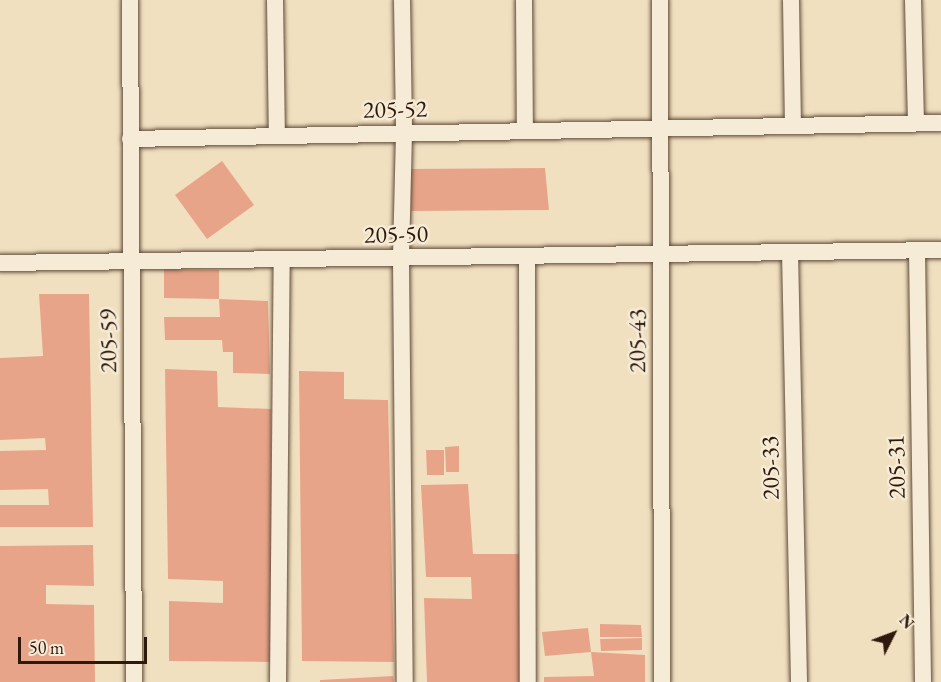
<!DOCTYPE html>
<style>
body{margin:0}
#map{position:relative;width:941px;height:682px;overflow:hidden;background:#f1e0c0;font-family:"EB Garamond",serif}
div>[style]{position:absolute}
.building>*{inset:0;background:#e8a489}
.roads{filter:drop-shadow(0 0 2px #5f4b39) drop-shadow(0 0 2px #5f4b39)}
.street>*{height:16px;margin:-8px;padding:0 8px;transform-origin:8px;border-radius:8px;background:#f6ebd6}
span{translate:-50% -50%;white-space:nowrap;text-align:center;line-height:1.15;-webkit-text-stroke:5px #f6ebd6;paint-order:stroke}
.street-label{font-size:24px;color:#2e190c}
.north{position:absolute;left:863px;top:604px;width:60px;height:60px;-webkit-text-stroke:4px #f6ebd6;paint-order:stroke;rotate:48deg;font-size:16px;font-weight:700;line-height:24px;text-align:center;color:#2e190c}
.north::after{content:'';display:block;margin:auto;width:21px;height:27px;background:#2e190c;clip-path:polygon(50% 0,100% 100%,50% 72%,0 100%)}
.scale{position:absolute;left:18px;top:637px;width:129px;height:27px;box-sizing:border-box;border:3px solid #2e190c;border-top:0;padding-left:8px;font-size:18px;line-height:21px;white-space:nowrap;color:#2e190c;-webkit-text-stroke:4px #f6ebd6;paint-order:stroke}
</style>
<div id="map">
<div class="building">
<div style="clip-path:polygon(222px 161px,254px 205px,207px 239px,175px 195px)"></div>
<div style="clip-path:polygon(545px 168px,549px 210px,411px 211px,408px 169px)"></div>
<div style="clip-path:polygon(164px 269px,219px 270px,219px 299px,164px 298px)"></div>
<div style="clip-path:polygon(39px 294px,89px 294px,93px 527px,0 527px,0 505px,49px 505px,48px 489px,0 490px,0 451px,46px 450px,45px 438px,0 440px,0 358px,43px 356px)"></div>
<div style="clip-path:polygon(219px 299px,268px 301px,270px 374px,233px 373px,233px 352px,223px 352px,222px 340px,165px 340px,164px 317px,220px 317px)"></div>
<div style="clip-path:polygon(165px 369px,217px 371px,218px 407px,271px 409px,272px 662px,169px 661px,169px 601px,223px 603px,223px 581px,168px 579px)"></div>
<div style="clip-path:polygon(299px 371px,344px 372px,344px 399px,388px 400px,394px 662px,302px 661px)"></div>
<div style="clip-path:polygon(459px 446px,459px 472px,446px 472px,445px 447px)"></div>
<div style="clip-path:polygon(426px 450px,444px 450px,444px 475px,427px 475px)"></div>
<div style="clip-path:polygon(468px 484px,473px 554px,521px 554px,527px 682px,427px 682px,424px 598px,472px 599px,471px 577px,426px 577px,421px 485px)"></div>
<div style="clip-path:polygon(93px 545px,94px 586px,46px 585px,46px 604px,94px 605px,95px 682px,0 682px,0 546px)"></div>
<div style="clip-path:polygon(600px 624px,641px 625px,642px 637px,600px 637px)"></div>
<div style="clip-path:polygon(588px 628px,591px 652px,545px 656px,542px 632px)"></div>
<div style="clip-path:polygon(642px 638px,642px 650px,601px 651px,600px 639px)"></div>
<div style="clip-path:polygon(591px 652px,645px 655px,645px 682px,544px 682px,544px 677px,594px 676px)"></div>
<div style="clip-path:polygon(393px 676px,394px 682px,320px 682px,320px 680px)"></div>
</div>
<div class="roads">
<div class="street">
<div style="left:130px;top:0;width:682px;rotate:89.66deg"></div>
<div style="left:275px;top:0;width:136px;rotate:89.2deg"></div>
<div style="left:402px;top:0;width:133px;rotate:89.1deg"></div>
<div style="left:404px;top:133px;width:125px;rotate:91.4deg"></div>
<div style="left:401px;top:258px;width:424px;rotate:89.5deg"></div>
<div style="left:524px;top:0;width:131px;rotate:89.6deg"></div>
<div style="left:660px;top:0;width:682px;rotate:89.83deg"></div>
<div style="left:791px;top:0;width:125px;rotate:89.1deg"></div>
<div style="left:913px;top:0;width:123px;rotate:88.6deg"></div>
<div style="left:130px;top:139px;width:811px;rotate:-1.13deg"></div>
<div style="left:917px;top:251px;width:431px;rotate:89.2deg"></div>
<div style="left:790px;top:252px;width:430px;rotate:88.8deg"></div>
<div style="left:527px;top:256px;width:426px;rotate:89.9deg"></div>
<div style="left:0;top:263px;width:941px;rotate:-0.79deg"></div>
<div style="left:278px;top:682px;width:423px;rotate:-89.5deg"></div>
</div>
</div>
<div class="street-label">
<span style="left:395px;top:109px;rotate:-1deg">205-52</span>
<span style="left:396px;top:234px;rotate:-1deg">205-50</span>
<span style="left:108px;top:341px;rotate:-90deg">205-59</span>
<span style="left:637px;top:341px;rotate:-90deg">205-43</span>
<span style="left:896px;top:467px;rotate:-91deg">205-31</span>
<span style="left:770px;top:468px;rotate:-91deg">205-33</span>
</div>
<div class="north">N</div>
<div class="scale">50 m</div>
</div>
